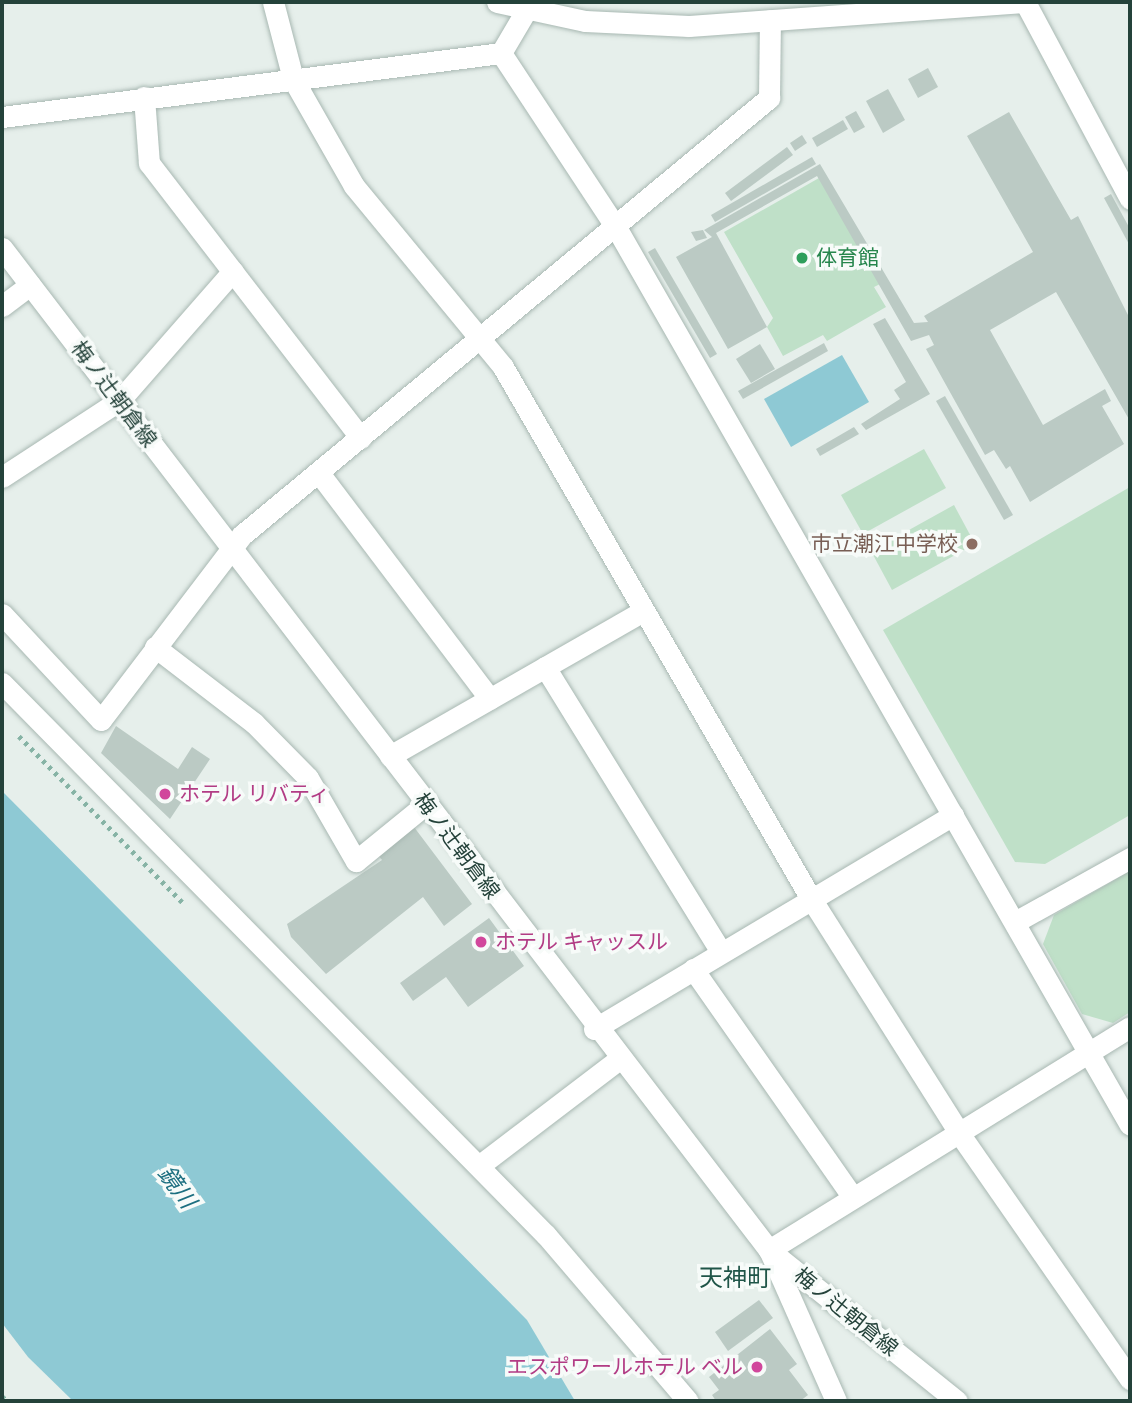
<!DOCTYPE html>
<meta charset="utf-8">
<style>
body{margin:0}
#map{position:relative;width:1132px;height:1403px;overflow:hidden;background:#e6efeb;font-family:"Fira Sans Condensed","Noto Sans JP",sans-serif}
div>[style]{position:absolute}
.green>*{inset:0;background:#bfe0c8}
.water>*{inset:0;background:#8ec9d4}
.building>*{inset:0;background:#bbcac4}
.path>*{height:4.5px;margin-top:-2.25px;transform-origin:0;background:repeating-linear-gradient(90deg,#86b3a5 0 3.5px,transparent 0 8.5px)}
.roads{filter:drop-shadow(0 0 2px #a8b8b2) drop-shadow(0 0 2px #a8b8b2)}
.street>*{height:21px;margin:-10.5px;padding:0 10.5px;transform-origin:10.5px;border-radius:10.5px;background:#fff}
.secondary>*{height:21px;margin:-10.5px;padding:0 10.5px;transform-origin:10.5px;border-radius:10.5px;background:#fff}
.dots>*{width:19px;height:19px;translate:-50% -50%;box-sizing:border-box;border:4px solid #f7fbf9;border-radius:50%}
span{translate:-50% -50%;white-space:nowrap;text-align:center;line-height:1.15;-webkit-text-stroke:7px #f7fbf9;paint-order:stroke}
.leisure-label{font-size:21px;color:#27864d}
.left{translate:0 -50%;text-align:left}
.street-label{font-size:21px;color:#24423a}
.education-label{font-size:21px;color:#785e54}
.right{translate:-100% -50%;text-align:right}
.hotel-label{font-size:21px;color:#b23c85}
.water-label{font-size:23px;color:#1c6f80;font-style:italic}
.quarter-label{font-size:24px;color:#1f5548}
.frame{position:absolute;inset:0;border:4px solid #24423a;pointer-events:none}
</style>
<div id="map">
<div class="green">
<div style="clip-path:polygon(819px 178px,880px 284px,874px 287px,886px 307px,827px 341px,823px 335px,783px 356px,767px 327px,773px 318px,724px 232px)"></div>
<div style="clip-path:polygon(924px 449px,946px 488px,863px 534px,841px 495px)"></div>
<div style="clip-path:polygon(1130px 487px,1130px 815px,1045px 864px,1015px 862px,883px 630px)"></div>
<div style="clip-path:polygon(954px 505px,975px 544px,892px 590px,871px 551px)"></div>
<div style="clip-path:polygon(1130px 871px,1130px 1012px,1113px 1023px,1082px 1014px,1043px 944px,1054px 915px)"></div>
</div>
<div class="water">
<div style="clip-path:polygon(842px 355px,869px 402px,791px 447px,764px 399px)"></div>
<div style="clip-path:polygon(2px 791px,527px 1320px,575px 1401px,73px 1401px,28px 1357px,2px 1323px)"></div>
</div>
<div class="building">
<div style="clip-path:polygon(928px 68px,938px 87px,918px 98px,908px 79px)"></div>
<div style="clip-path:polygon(888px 89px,905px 120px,883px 133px,866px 101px)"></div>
<div style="clip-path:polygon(856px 111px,865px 127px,854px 133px,845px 117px)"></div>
<div style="clip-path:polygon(1009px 112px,1071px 220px,1078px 216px,1130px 319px,1130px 421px,1056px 292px,990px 330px,1043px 425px,1105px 389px,1111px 401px,1102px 406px,1124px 444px,1030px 502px,1010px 466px,1006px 469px,994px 450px,985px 455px,926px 349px,934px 345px,929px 335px,911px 341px,817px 176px,716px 233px,767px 327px,728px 349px,676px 257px,712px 237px,704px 230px,820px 164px,914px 323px,928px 322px,924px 316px,1033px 252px,967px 136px)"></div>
<div style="clip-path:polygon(843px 120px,848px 129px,817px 147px,812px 138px)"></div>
<div style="clip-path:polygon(802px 135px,807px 143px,795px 151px,790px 143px)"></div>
<div style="clip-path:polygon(787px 147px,793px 155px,731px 201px,725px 193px)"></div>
<div style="clip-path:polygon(812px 157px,816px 164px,715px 222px,711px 215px)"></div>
<div style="clip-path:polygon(1111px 194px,1130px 229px,1130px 246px,1104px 198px)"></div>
<div style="clip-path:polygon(703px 230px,707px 238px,696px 241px,691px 232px)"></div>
<div style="clip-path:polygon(655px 248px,717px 354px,710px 358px,648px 252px)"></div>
<div style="clip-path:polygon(885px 318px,930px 394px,866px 430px,861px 424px,900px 399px,894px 390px,906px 382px,873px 324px)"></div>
<div style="clip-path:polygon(824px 343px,828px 351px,743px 399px,738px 391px)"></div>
<div style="clip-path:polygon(760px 344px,775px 369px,751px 383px,736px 359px)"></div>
<div style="clip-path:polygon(945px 396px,1013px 515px,1004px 520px,936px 401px)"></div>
<div style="clip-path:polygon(854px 427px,859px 434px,820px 456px,816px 449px)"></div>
<div style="clip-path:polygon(116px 726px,178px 769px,192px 747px,210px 759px,170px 819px,101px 753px)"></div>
<div style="clip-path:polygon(414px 827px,472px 904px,444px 926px,423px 897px,326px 974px,291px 937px,287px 924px,382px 860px,378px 855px)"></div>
<div style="clip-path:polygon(489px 918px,524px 966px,468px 1007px,446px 977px,413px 1001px,400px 983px)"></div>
<div style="clip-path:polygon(759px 1300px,773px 1318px,728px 1351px,715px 1332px)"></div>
<div style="clip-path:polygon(770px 1329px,797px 1364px,789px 1370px,808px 1395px,800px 1401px,716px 1401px,712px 1395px,719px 1390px,709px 1377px)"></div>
</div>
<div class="path">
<div style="left:19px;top:736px;width:233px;rotate:45.5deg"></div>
<div style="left:2px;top:1396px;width:7px;rotate:45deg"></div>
</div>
<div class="roads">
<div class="street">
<div style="left:273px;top:2px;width:80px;rotate:75.4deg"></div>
<div style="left:293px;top:79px;width:123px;rotate:60.3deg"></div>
<div style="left:354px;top:186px;width:234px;rotate:50.5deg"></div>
<div style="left:503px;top:367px;width:612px;rotate:59.92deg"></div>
<div style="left:810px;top:897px;width:279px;rotate:57.7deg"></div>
<div style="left:959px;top:1133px;width:300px;rotate:55.2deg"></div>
<div style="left:1025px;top:2px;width:223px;rotate:61.9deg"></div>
<div style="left:501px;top:53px;width:211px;rotate:56.6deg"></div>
<div style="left:617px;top:229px;width:1032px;rotate:60.21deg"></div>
<div style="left:144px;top:97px;width:66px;rotate:85.7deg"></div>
<div style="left:149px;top:163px;width:347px;rotate:52.4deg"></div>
<div style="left:2px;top:117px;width:503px;rotate:-7.31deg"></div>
<div style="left:501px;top:53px;width:59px;rotate:-59.5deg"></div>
<div style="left:2px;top:306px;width:35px;rotate:-37deg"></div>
<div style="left:319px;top:473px;width:283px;rotate:52.9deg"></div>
<div style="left:2px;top:477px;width:141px;rotate:-33.1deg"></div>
<div style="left:120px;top:400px;width:171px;rotate:-48.8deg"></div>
<div style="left:2px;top:614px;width:145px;rotate:47deg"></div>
<div style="left:101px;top:720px;width:233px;rotate:-52.7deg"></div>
<div style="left:242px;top:535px;width:685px;rotate:-39.67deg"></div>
<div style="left:769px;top:98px;width:78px;rotate:-89.3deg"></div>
<div style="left:155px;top:647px;width:125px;rotate:37.5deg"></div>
<div style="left:254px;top:723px;width:77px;rotate:45.5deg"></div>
<div style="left:308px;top:778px;width:96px;rotate:60deg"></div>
<div style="left:356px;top:861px;width:90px;rotate:-39.2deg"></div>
<div style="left:545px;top:667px;width:335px;rotate:58.3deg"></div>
<div style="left:390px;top:756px;width:292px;rotate:-29.8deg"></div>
<div style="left:1015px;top:922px;width:132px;rotate:-29.1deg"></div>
<div style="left:693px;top:969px;width:277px;rotate:55deg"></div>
<div style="left:594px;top:1029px;width:418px;rotate:-30.8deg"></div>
<div style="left:480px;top:1165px;width:173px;rotate:-37.3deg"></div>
<div style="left:546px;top:1235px;width:218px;rotate:49.5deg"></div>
<div style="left:836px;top:1401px;width:165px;rotate:-113.9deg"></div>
<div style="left:769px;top:1250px;width:424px;rotate:-31.7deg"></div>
</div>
<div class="secondary">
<div style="left:497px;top:2px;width:90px;rotate:12.2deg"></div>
<div style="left:585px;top:21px;width:104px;rotate:2.8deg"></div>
<div style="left:689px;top:26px;width:332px;rotate:-4.1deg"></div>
<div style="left:2px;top:248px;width:1262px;rotate:52.57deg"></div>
<div style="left:769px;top:1250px;width:241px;rotate:38.8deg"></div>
<div style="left:2px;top:683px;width:775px;rotate:45.42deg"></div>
</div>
</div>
<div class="dots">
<div style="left:802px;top:258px;background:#2e9e5b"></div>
<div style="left:972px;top:544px;background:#8d6e63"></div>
<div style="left:165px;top:794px;background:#d1479c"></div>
<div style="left:481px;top:942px;background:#d1479c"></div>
<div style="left:757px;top:1367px;background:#d1479c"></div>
</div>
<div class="leisure-label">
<span class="left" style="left:816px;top:258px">体育館</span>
</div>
<div class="street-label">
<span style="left:114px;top:394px;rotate:53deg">梅ノ辻朝倉線</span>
<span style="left:457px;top:846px;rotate:53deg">梅ノ辻朝倉線</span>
<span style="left:846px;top:1312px;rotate:39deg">梅ノ辻朝倉線</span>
</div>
<div class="education-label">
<span class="right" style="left:958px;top:544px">市立潮江中学校</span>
</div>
<div class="hotel-label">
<span class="left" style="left:179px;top:794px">ホテル リバティ</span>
<span class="left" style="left:495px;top:942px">ホテル キャッスル</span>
<span class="right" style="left:743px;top:1367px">エスポワールホテル ベル</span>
</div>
<div class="water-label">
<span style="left:177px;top:1187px;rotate:54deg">鏡川</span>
</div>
<div class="quarter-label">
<span style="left:735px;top:1279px">天神町</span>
</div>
<div class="frame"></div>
</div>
